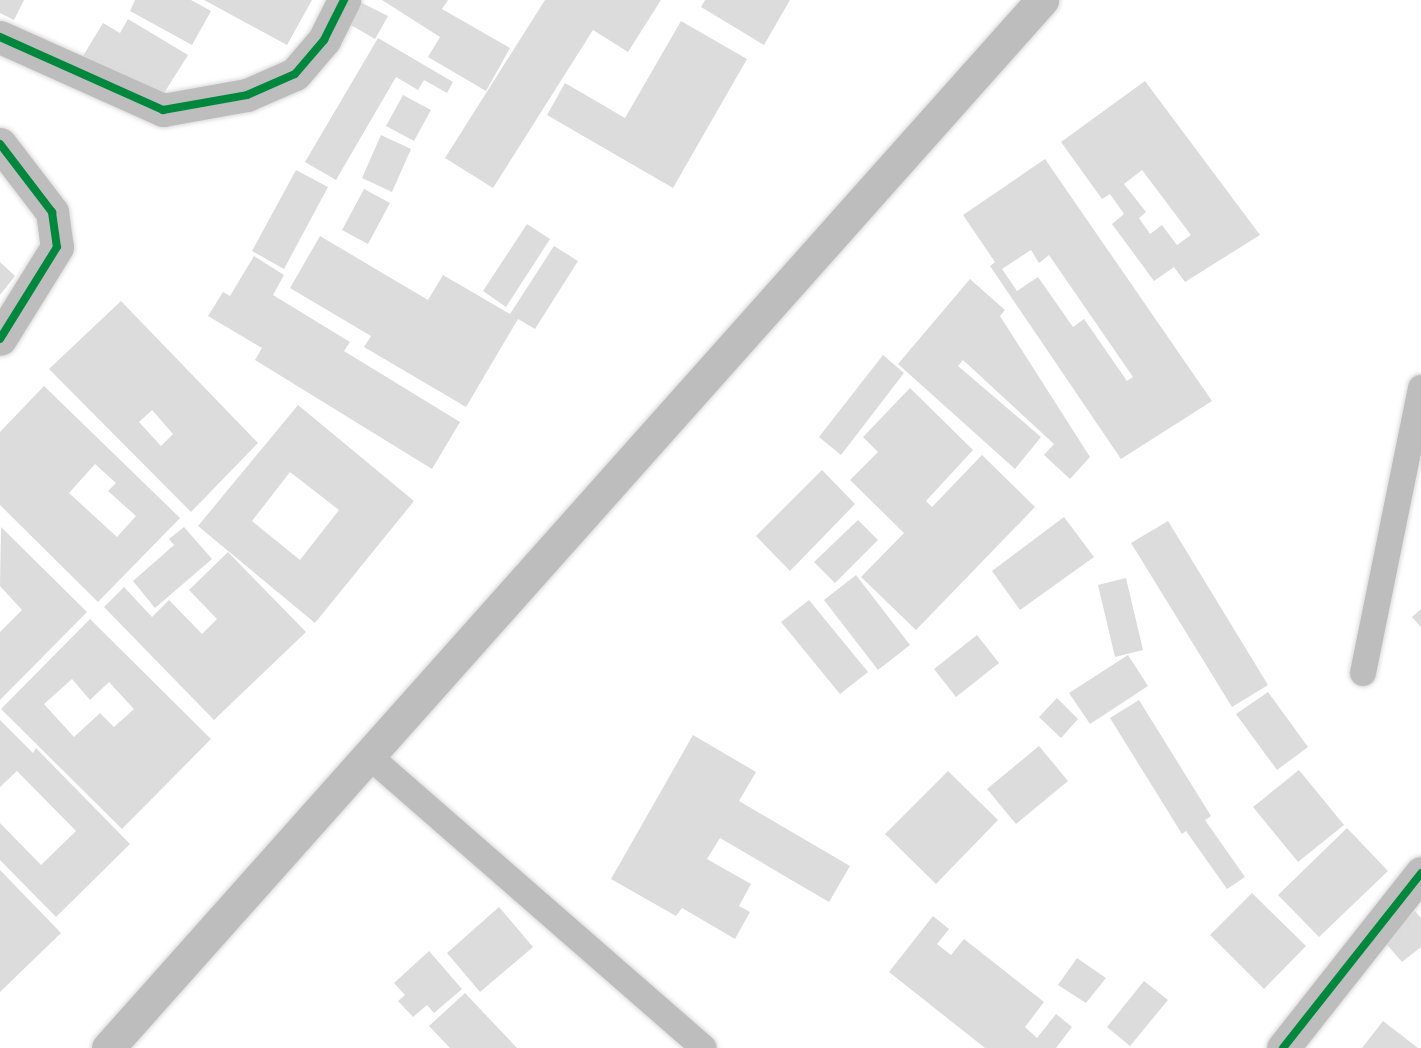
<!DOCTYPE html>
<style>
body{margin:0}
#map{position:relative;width:1421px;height:1048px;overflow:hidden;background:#fff;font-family:"PT Sans",sans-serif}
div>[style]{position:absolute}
.building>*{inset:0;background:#dcdcdc}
.roads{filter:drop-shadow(0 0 2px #dbdbdb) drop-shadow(0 0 2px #dbdbdb)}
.service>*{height:26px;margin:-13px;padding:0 13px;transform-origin:13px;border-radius:13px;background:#bdbdbd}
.minor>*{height:33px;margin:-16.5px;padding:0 16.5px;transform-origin:16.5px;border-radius:16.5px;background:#bdbdbd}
.trunk>*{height:33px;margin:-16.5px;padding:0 16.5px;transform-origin:16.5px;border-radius:16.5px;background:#bdbdbd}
.cycleway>*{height:8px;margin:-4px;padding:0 4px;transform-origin:4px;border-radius:4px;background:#00873e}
span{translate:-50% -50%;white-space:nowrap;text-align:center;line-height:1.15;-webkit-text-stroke:6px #fff;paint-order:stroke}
</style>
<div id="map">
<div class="building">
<div style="clip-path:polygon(0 0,24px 0,14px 20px,0 13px)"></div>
<div style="clip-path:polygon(135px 0,191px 0,211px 11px,192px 45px,130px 11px)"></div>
<div style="clip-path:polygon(204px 0,312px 0,287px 45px)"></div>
<div style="clip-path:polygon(356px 0,388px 16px,375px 39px,344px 21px)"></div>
<div style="clip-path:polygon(382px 0,448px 0,442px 9px,510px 48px,486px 91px,428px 57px,440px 37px)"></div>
<div style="clip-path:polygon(545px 0,661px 0,628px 52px,593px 30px,493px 188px,445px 158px)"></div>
<div style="clip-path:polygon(705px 0,790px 0,764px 45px,701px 7px)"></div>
<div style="clip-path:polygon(128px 19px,188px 55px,159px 101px,83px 56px,103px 23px,120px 33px)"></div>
<div style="clip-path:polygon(681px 21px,747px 59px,673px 188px,547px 115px,565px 83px,625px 118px)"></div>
<div style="clip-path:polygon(378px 38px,453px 82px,447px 93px,424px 80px,418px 90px,396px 77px,336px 180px,305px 162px)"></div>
<div style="clip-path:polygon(evenodd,1145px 81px,1260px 235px,1185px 282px,1174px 267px,1154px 281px,1112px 224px,1124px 214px,1110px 194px,1102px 199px,1061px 142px,1145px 81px,1142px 170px,1191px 235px,1177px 245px,1162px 225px,1150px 234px,1139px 218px,1146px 212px,1124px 184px,1142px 170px)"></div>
<div style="clip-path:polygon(403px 95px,431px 110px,414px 141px,386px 126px)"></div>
<div style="clip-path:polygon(381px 135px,411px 149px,392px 192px,362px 178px)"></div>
<div style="clip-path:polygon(evenodd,1045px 159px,1212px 401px,1121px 459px,990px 266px,995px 262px,963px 215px,1045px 159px,1031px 250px,1039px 263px,1049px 255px,1133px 377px,1127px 381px,1084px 319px,1073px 327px,1038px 277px,1017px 291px,1002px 269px,1031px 250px)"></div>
<div style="clip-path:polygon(296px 170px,328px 187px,284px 269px,252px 251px)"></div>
<div style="clip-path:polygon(364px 189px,390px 203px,368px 244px,342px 230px)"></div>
<div style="clip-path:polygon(527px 224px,550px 239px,506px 307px,483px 291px)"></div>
<div style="clip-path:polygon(320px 236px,428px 300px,443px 275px,510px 314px,554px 246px,578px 261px,535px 329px,518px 319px,466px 407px,364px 347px,371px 336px,290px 288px)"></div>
<div style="clip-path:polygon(254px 256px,284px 275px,273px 295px,350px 342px,344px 351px,460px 422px,432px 469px,255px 360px,262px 348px,208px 316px,223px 292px,230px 296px)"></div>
<div style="clip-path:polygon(0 262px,15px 276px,0 295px)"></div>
<div style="clip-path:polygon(970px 279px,1005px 310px,1000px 316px,1090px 457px,1070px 479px,1044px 455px,1054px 444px,963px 360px,958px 366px,1041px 437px,1015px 469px,898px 364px)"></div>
<div style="clip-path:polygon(evenodd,121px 301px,258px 443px,191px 512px,49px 369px,121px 301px,152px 410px,173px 434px,161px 446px,139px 422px,152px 410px)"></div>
<div style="clip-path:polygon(883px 355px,904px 373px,841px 455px,819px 437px)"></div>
<div style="clip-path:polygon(evenodd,44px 386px,180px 518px,98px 602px,0 505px,0 432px,44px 386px,95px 464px,116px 483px,108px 491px,136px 516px,117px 537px,69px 493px,95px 464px)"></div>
<div style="clip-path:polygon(910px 388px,973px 450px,926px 501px,932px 507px,982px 455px,1035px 507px,916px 630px,861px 577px,904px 533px,850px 480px,878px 452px,863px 437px)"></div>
<div style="clip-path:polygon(evenodd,298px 405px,414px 501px,315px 623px,198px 526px,298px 405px,290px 472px,339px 510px,300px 560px,252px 521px,290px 472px)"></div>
<div style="clip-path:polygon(822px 470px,855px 504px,790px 571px,756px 536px)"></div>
<div style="clip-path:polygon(1064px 517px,1094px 557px,1020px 610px,992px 571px)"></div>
<div style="clip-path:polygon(858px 520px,878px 540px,835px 583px,814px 562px)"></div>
<div style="clip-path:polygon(1168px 521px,1268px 685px,1232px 707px,1131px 543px)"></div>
<div style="clip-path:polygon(1px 527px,87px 612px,0 700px,0 632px,22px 610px,0 586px)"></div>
<div style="clip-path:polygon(184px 527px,212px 559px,155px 608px,133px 581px,174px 545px,169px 539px)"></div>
<div style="clip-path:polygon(228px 552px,306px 632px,214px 720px,104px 607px,124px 587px,152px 617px,169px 600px,202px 634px,217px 619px,189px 590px)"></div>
<div style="clip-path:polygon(856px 575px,910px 645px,878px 670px,824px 600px)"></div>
<div style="clip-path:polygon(1126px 578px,1143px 650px,1115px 657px,1098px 585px)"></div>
<div style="clip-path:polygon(809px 600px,868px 672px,840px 694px,781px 622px)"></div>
<div style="clip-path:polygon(1421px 609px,1421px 627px,1412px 617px)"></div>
<div style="clip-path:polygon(evenodd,90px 619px,211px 739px,122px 829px,1px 709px,90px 619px,72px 679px,90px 700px,109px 682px,134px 709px,114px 727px,100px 713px,74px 737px,44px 704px,72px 679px)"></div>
<div style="clip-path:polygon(977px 635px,999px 663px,956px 697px,934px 669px)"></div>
<div style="clip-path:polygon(1128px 655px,1148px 686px,1090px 724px,1069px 693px)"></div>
<div style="clip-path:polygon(1268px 692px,1308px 747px,1277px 770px,1236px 714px)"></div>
<div style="clip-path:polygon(1057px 698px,1078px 719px,1061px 738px,1039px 717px)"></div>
<div style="clip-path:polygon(1139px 700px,1211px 816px,1205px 820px,1245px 877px,1227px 889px,1186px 831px,1182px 834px,1110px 718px)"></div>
<div style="clip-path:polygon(0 720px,33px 753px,36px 748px,130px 844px,56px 917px,0 860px,0 823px,41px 865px,76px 831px,17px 771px,0 787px)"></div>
<div style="clip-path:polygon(693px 735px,756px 772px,739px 801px,850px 866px,829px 902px,720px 838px,707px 859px,751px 884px,739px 906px,750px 912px,735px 939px,682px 908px,676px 916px,611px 879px)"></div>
<div style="clip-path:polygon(1039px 746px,1068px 781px,1016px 824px,987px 789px)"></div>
<div style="clip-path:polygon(1299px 770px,1344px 825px,1298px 862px,1253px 807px)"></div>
<div style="clip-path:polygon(948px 771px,998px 820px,936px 884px,885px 834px)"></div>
<div style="clip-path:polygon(1347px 828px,1388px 871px,1319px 937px,1278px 895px)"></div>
<div style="clip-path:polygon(0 870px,61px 933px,0 992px)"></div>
<div style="clip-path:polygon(1252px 893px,1306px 946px,1264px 989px,1210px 935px)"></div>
<div style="clip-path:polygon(499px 907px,533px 947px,480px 992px,447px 953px)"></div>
<div style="clip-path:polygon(1415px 911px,1421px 918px,1421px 947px,1402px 962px,1381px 938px)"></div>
<div style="clip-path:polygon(933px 916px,949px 929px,937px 944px,951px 955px,964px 939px,1044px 1002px,1025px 1027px,1037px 1038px,1056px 1014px,1072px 1027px,1056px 1048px,985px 1048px,889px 972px)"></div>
<div style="clip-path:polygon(429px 951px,462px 989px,434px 1013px,427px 1005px,413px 1017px,398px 1001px,405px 995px,394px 983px)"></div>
<div style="clip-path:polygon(1077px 958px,1106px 978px,1086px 1003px,1058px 985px)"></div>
<div style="clip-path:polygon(1144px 981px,1168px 1000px,1130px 1046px,1107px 1027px)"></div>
<div style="clip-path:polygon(465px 993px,517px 1048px,450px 1048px,429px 1026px)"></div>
<div style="clip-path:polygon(1383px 1021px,1418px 1048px,1362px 1048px)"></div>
</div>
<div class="roads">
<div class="service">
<div style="left:1363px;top:673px;width:291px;rotate:-78.5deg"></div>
<div style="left:369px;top:756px;width:444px;rotate:41.1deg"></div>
</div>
<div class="minor">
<div style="left:0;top:37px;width:179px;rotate:24.1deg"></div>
<div style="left:163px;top:110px;width:85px;rotate:-10.1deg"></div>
<div style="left:247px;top:95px;width:52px;rotate:-23.6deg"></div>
<div style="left:295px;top:74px;width:45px;rotate:-49.5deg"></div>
<div style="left:324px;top:40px;width:45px;rotate:-63.4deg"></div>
<div style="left:0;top:144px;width:86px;rotate:52.6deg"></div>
<div style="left:52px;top:212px;width:35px;rotate:82deg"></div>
<div style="left:57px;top:247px;width:108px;rotate:121.8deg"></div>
<div style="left:1283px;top:1048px;width:223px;rotate:-51.7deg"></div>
</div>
<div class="trunk">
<div style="left:108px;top:1048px;width:1404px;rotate:-48.29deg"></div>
</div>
</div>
<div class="cycleway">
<div style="left:0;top:37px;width:179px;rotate:24.1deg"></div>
<div style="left:163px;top:110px;width:85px;rotate:-10.1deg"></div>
<div style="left:247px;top:95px;width:52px;rotate:-23.6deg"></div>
<div style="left:295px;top:74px;width:45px;rotate:-49.5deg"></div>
<div style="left:324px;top:40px;width:45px;rotate:-63.4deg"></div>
<div style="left:0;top:144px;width:86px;rotate:52.6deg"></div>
<div style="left:52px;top:212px;width:35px;rotate:82deg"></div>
<div style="left:57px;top:247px;width:108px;rotate:121.8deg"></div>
<div style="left:1283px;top:1048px;width:223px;rotate:-51.7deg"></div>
</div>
</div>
